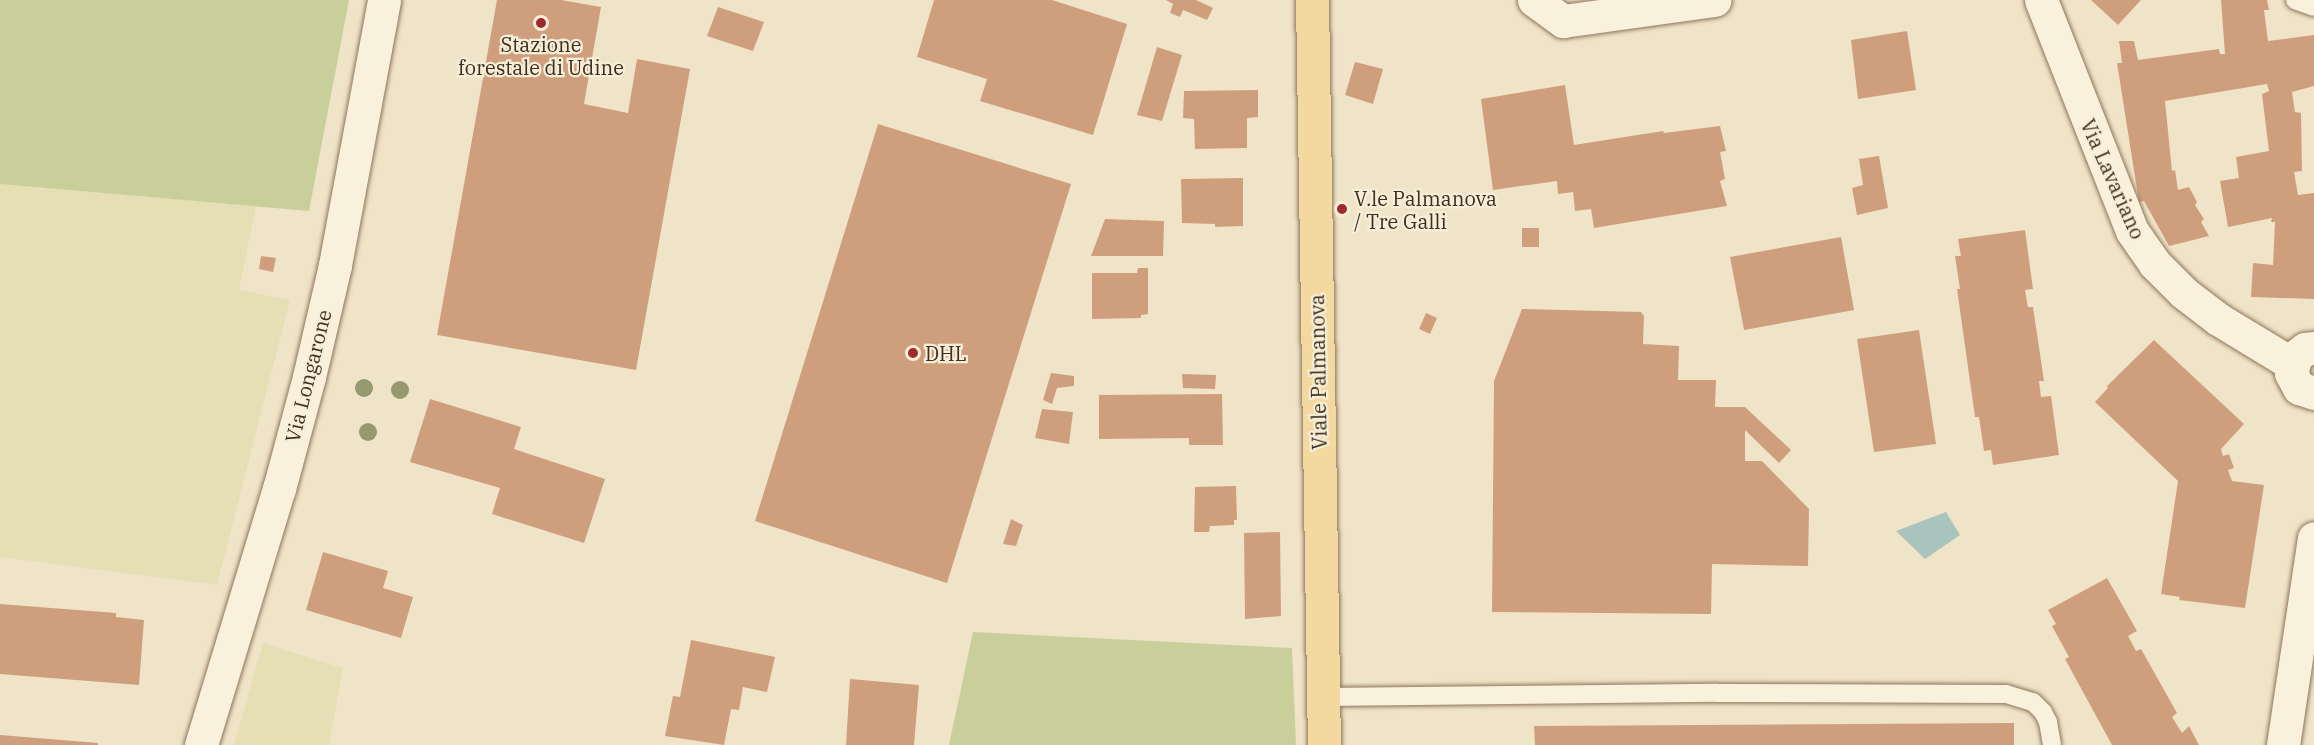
<!DOCTYPE html>
<style>
body{margin:0}
#map{position:relative;width:2314px;height:745px;overflow:hidden;background:#f0e4c8;font-family:"IBM Plex Serif",serif}
div>[style]{position:absolute}
.farmland>*{inset:0;background:#e6deb5}
.green>*{inset:0;background:#c9cf9b}
.water>*{inset:0;background:#a9c4bc}
.building>*{inset:0;background:#cf9f7d}
.roads{filter:drop-shadow(0 0 2px #8d765c) drop-shadow(0 0 2px #8d765c)}
.lane>*{height:18px;margin:-9px;padding:0 9px;transform-origin:9px;border-radius:9px;background:#faf1dc}
.street>*{height:33px;margin:-16.5px;padding:0 16.5px;transform-origin:16.5px;border-radius:16.5px;background:#faf1dc}
.secondary>*{height:33px;margin:-16.5px;padding:0 16.5px;transform-origin:16.5px;border-radius:16.5px;background:#faf1dc}
.primary>*{height:33px;margin:-16.5px;padding:0 16.5px;transform-origin:16.5px;border-radius:16.5px;background:#f3d9a0}
.trees>*{width:18px;height:18px;margin:-9px;border-radius:50%;background:#96986f}
.dots>*{width:16px;height:16px;translate:-50% -50%;box-sizing:border-box;border:3px solid #f7eed8;border-radius:50%}
span{translate:-50% -50%;white-space:nowrap;text-align:center;line-height:1.15;-webkit-text-stroke:4.5px #f7eed8;paint-order:stroke}
.poi-label{font-size:20px;color:#3d2e20}
.left{translate:0 -50%;text-align:left}
.street-label{font-size:20px;color:#3d2e20}
</style>
<div id="map">
<div class="farmland">
<div style="clip-path:polygon(0 184px,256px 206px,239px 290px,290px 300px,217px 585px,0 557px)"></div>
<div style="clip-path:polygon(263px 643px,343px 668px,329px 745px,234px 745px)"></div>
</div>
<div class="green">
<div style="clip-path:polygon(0 0,349px 0,309px 211px,0 184px)"></div>
<div style="clip-path:polygon(973px 632px,1292px 648px,1296px 745px,949px 745px)"></div>
</div>
<div class="water">
<div style="clip-path:polygon(1946px 512px,1960px 535px,1925px 559px,1896px 531px)"></div>
</div>
<div class="building">
<div style="clip-path:polygon(497px 0,561px 0,601px 7px,584px 104px,628px 113px,637px 59px,690px 69px,636px 370px,437px 335px)"></div>
<div style="clip-path:polygon(934px 0,1052px 0,1127px 24px,1093px 135px,980px 101px,987px 79px,917px 57px)"></div>
<div style="clip-path:polygon(1166px 0,1196px 0,1213px 8px,1207px 20px,1183px 10px,1180px 17px,1170px 13px,1173px 4px)"></div>
<div style="clip-path:polygon(2091px 0,2141px 0,2118px 25px)"></div>
<div style="clip-path:polygon(2221px 0,2267px 0,2269px 10px,2264px 10px,2268px 41px,2314px 35px,2314px 86px,2292px 92px,2295px 112px,2301px 113px,2302px 171px,2294px 172px,2298px 195px,2314px 193px,2314px 299px,2251px 297px,2253px 263px,2273px 265px,2275px 222px,2271px 222px,2272px 218px,2228px 227px,2220px 181px,2239px 178px,2236px 157px,2269px 151px,2262px 94px,2269px 91px,2267px 84px,2165px 101px,2172px 171px,2175px 170px,2178px 190px,2189px 187px,2197px 202px,2195px 205px,2204px 219px,2201px 222px,2209px 236px,2169px 246px,2144px 201px,2139px 202px,2117px 63px,2122px 63px,2119px 41px,2134px 41px,2138px 60px,2219px 49px,2220px 54px,2225px 54px)"></div>
<div style="clip-path:polygon(718px 7px,764px 22px,753px 51px,707px 36px)"></div>
<div style="clip-path:polygon(1907px 31px,1916px 90px,1858px 99px,1851px 40px)"></div>
<div style="clip-path:polygon(1157px 47px,1182px 55px,1162px 121px,1137px 115px)"></div>
<div style="clip-path:polygon(1355px 62px,1383px 69px,1373px 104px,1345px 95px)"></div>
<div style="clip-path:polygon(1565px 85px,1574px 145px,1663px 131px,1664px 133px,1720px 126px,1726px 151px,1720px 152px,1725px 179px,1720px 181px,1727px 206px,1594px 228px,1591px 209px,1575px 211px,1573px 192px,1558px 194px,1557px 181px,1493px 190px,1481px 99px)"></div>
<div style="clip-path:polygon(1258px 90px,1258px 117px,1247px 118px,1247px 148px,1195px 149px,1194px 119px,1183px 118px,1184px 91px)"></div>
<div style="clip-path:polygon(878px 124px,1071px 184px,947px 583px,755px 521px)"></div>
<div style="clip-path:polygon(1879px 156px,1888px 208px,1857px 215px,1852px 188px,1863px 185px,1859px 159px)"></div>
<div style="clip-path:polygon(1243px 178px,1243px 226px,1215px 227px,1215px 224px,1182px 223px,1181px 179px)"></div>
<div style="clip-path:polygon(1105px 219px,1164px 221px,1163px 256px,1091px 256px)"></div>
<div style="clip-path:polygon(1522px 228px,1539px 228px,1539px 247px,1522px 247px)"></div>
<div style="clip-path:polygon(2025px 230px,2033px 289px,2025px 290px,2028px 307px,2033px 307px,2044px 381px,2039px 381px,2041px 397px,2051px 396px,2059px 455px,1993px 465px,1991px 450px,1984px 451px,1979px 417px,1975px 417px,1957px 289px,1960px 289px,1955px 256px,1961px 256px,1958px 239px)"></div>
<div style="clip-path:polygon(1841px 237px,1854px 310px,1744px 330px,1730px 257px)"></div>
<div style="clip-path:polygon(261px 256px,276px 258px,273px 272px,259px 269px)"></div>
<div style="clip-path:polygon(1138px 268px,1148px 268px,1148px 314px,1141px 315px,1141px 318px,1092px 319px,1092px 273px,1137px 273px)"></div>
<div style="clip-path:polygon(1522px 309px,1641px 312px,1644px 316px,1643px 344px,1679px 346px,1678px 380px,1716px 380px,1715px 407px,1745px 407px,1791px 450px,1779px 463px,1745px 430px,1745px 461px,1762px 461px,1809px 509px,1808px 566px,1712px 564px,1711px 614px,1492px 612px,1494px 381px)"></div>
<div style="clip-path:polygon(1426px 313px,1437px 318px,1430px 334px,1419px 329px)"></div>
<div style="clip-path:polygon(1919px 330px,1936px 444px,1874px 452px,1857px 339px)"></div>
<div style="clip-path:polygon(2154px 340px,2244px 424px,2221px 449px,2223px 456px,2229px 454px,2234px 468px,2228px 470px,2232px 481px,2264px 485px,2245px 608px,2179px 600px,2180px 597px,2161px 594px,2178px 481px,2095px 402px,2108px 388px,2107px 386px)"></div>
<div style="clip-path:polygon(1051px 373px,1074px 376px,1074px 386px,1057px 388px,1052px 404px,1043px 400px)"></div>
<div style="clip-path:polygon(1182px 374px,1216px 375px,1215px 389px,1183px 388px)"></div>
<div style="clip-path:polygon(1222px 394px,1223px 445px,1189px 445px,1189px 438px,1099px 439px,1099px 395px)"></div>
<div style="clip-path:polygon(430px 399px,521px 427px,514px 449px,605px 479px,584px 543px,492px 514px,500px 488px,410px 462px)"></div>
<div style="clip-path:polygon(1042px 409px,1073px 412px,1069px 444px,1035px 438px)"></div>
<div style="clip-path:polygon(1236px 486px,1237px 520px,1234px 520px,1234px 525px,1210px 526px,1209px 532px,1194px 532px,1195px 487px)"></div>
<div style="clip-path:polygon(1011px 519px,1023px 525px,1016px 546px,1003px 544px)"></div>
<div style="clip-path:polygon(1280px 532px,1281px 616px,1245px 619px,1244px 533px)"></div>
<div style="clip-path:polygon(323px 552px,388px 571px,383px 588px,413px 597px,401px 638px,306px 610px)"></div>
<div style="clip-path:polygon(2107px 578px,2137px 631px,2128px 636px,2136px 651px,2141px 649px,2177px 713px,2172px 717px,2182px 733px,2189px 726px,2199px 745px,2112px 745px,2065px 659px,2069px 657px,2052px 626px,2056px 624px,2048px 610px)"></div>
<div style="clip-path:polygon(0 604px,116px 613px,116px 617px,144px 620px,139px 685px,0 674px)"></div>
<div style="clip-path:polygon(691px 640px,775px 657px,767px 692px,743px 687px,739px 710px,731px 709px,724px 745px,665px 736px,673px 696px,680px 697px)"></div>
<div style="clip-path:polygon(850px 679px,919px 685px,914px 745px,846px 745px)"></div>
<div style="clip-path:polygon(2014px 723px,2014px 745px,1535px 745px,1534px 726px)"></div>
<div style="clip-path:polygon(0 735px,98px 743px,98px 745px,0 745px)"></div>
</div>
<div class="roads">
<div class="lane">
<div style="left:2295px;top:0;width:20px;rotate:20deg"></div>
<div style="left:1323px;top:697px;width:395px;rotate:-0.6deg"></div>
<div style="left:1718px;top:693px;width:288px;rotate:0.2deg"></div>
<div style="left:2006px;top:694px;width:28px;rotate:17deg"></div>
<div style="left:2033px;top:702px;width:14px;rotate:45deg"></div>
<div style="left:2043px;top:712px;width:11px;rotate:63deg"></div>
<div style="left:2048px;top:722px;width:23px;rotate:80deg"></div>
</div>
<div class="street">
<div style="left:1534px;top:0;width:36px;rotate:36deg"></div>
<div style="left:1563px;top:21px;width:153px;rotate:-7.9deg"></div>
<div style="left:2041px;top:0;width:248px;rotate:68.5deg"></div>
<div style="left:2132px;top:231px;width:39px;rotate:55deg"></div>
<div style="left:2154px;top:263px;width:42px;rotate:45deg"></div>
<div style="left:2184px;top:293px;width:43px;rotate:37.4deg"></div>
<div style="left:2218px;top:319px;width:87px;rotate:31.3deg"></div>
<div style="left:201px;top:745px;width:268px;rotate:-73.1deg"></div>
<div style="left:279px;top:489px;width:116px;rotate:-75deg"></div>
<div style="left:309px;top:377px;width:115px;rotate:-76.9deg"></div>
<div style="left:335px;top:265px;width:269px;rotate:-79.5deg"></div>
</div>
<div class="secondary">
<div style="left:2314px;top:348px;width:9px;rotate:174deg"></div>
<div style="left:2305px;top:349px;width:11px;rotate:142deg"></div>
<div style="left:2296px;top:356px;width:18px;rotate:106deg"></div>
<div style="left:2291px;top:373px;width:17px;rotate:62deg"></div>
<div style="left:2299px;top:388px;width:16px;rotate:18deg"></div>
<div style="left:2283px;top:745px;width:209px;rotate:-81.5deg"></div>
</div>
<div class="primary">
<div style="left:1312px;top:0;width:745px;rotate:89.08deg"></div>
</div>
</div>
<div class="trees">
<div style="left:364px;top:388px"></div>
<div style="left:400px;top:390px"></div>
<div style="left:368px;top:432px"></div>
</div>
<div class="dots">
<div style="left:541px;top:23px;background:#9e2a2b"></div>
<div style="left:1342px;top:209px;background:#9e2a2b"></div>
<div style="left:913px;top:353px;background:#9e2a2b"></div>
</div>
<div class="poi-label">
<span style="left:541px;top:56px">Stazione<br>forestale di Udine</span>
<span class="left" style="left:1354px;top:210px">V.le Palmanova<br>/ Tre Galli</span>
<span class="left" style="left:925px;top:353px">DHL</span>
</div>
<div class="street-label">
<span style="left:2113px;top:179px;rotate:66deg">Via Lavariano</span>
<span style="left:1318px;top:372px;rotate:-91deg">Viale Palmanova</span>
<span style="left:308px;top:376px;rotate:-76deg">Via Longarone</span>
</div>
</div>
